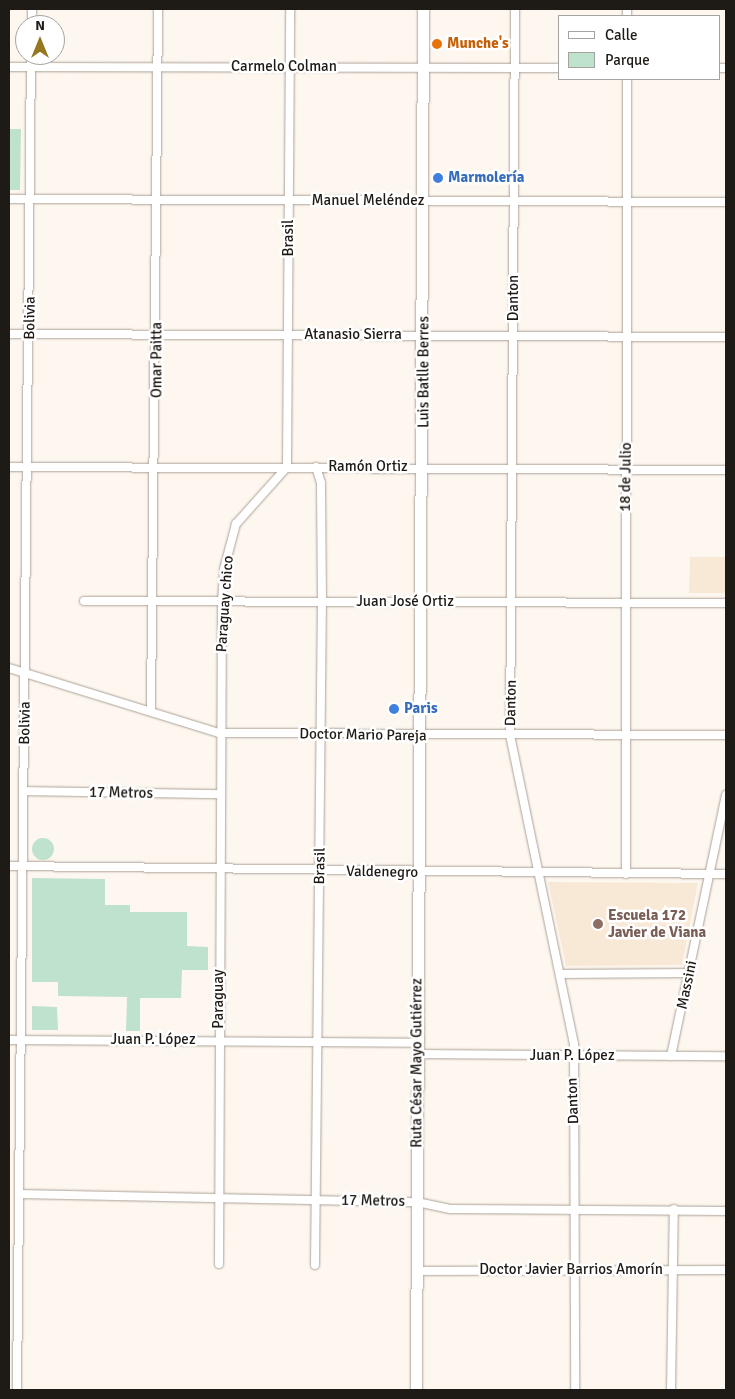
<!DOCTYPE html>
<meta charset="utf-8">
<style>
body{margin:0}
#map{position:relative;width:735px;height:1399px;overflow:hidden;background:#fef7f0;font-family:Signika,sans-serif}
div>[style]{position:absolute}
.built>*{inset:0;background:#f8e9d6}
.green>*{inset:0;background:#bee2cc}
.round{border-radius:50%}
.roads{filter:drop-shadow(0 0 1px #aba296) drop-shadow(0 0 1px #aba296)}
.street>*{height:8px;margin:-4px;padding:0 4px;transform-origin:4px;border-radius:4px;background:#fff}
.secondary>*{height:11px;margin:-5.5px;padding:0 5.5px;transform-origin:5.5px;border-radius:5.5px;background:#fff}
.dots>*{width:14px;height:14px;translate:-50% -50%;box-sizing:border-box;border:2px solid #fff;border-radius:50%}
span{translate:-50% -50%;white-space:nowrap;text-align:center;line-height:1.15;-webkit-text-stroke:5px #fff;paint-order:stroke}
.food-label{font-size:15px;color:#c56008;font-weight:700}
.left{translate:0 -50%;text-align:left}
.street-label{font-size:15px;color:#1e1a16}
.shop-label{font-size:15px;color:#366cbe;font-weight:700}
.education-label{font-size:15px;color:#785e54;font-weight:700}
.frame{position:absolute;inset:0;border:10px solid #1e1a16;pointer-events:none}
.legend{position:absolute;left:558px;top:15px;width:162px;height:65px;box-sizing:border-box;background:#fff;border:1px solid #a5a3a2;margin:0;padding:6px 9px;list-style:none;font-size:15px;color:#1e1a16}
.legend li{display:flex;align-items:center;gap:10px;height:25px}
.legend b{width:25px;border:1px solid #a5a3a2}
.north{position:absolute;left:15px;top:15px;width:50px;height:50px;box-sizing:border-box;background:#fff;border:1px solid #a5a3a2;border-radius:50%;rotate:0deg;font-size:14px;font-weight:700;line-height:20px;text-align:center;color:#1e1a16}
.north::after{content:'';display:block;margin:auto;width:18px;height:22px;background:#94771e;clip-path:polygon(50% 0,100% 100%,50% 72%,0 100%)}
</style>
<div id="map">
<div class="built">
<div style="clip-path:polygon(690px 557px,726px 557px,726px 593px,689px 593px)"></div>
<div style="clip-path:polygon(548px 882px,698px 883px,682px 965px,566px 966px)"></div>
</div>
<div class="green">
<div style="clip-path:polygon(9px 129px,21px 129px,20px 190px,9px 190px)"></div>
<div class="round" style="left:32px;top:838px;width:22px;height:22px"></div>
<div style="clip-path:polygon(32px 878px,105px 879px,105px 905px,130px 905px,130px 912px,187px 912px,187px 946px,208px 947px,208px 970px,182px 970px,181px 998px,140px 998px,140px 1031px,126px 1031px,127px 997px,58px 996px,58px 982px,32px 982px)"></div>
<div style="clip-path:polygon(32px 1006px,57px 1007px,58px 1030px,32px 1030px)"></div>
</div>
<div class="roads">
<div class="street">
<div style="left:515px;top:9px;width:726px;rotate:90.39deg"></div>
<div style="left:510px;top:735px;width:316px;rotate:78.3deg"></div>
<div style="left:574px;top:1044px;width:346px;rotate:89.8deg"></div>
<div style="left:627px;top:16px;width:7px;rotate:-90deg"></div>
<div style="left:32px;top:25px;width:16px;rotate:-90deg"></div>
<div style="left:9px;top:67px;width:550px;rotate:0.1deg"></div>
<div style="left:719px;top:68px;width:7px"></div>
<div style="left:9px;top:199px;width:717px;rotate:0.24deg"></div>
<div style="left:9px;top:334px;width:717px;rotate:0.24deg"></div>
<div style="left:9px;top:467px;width:717px;rotate:0.24deg"></div>
<div style="left:84px;top:601px;width:642px;rotate:0.18deg"></div>
<div style="left:9px;top:668px;width:220px;rotate:17.2deg"></div>
<div style="left:219px;top:733px;width:507px;rotate:0.23deg"></div>
<div style="left:151px;top:711px;width:702px;rotate:-89.43deg"></div>
<div style="left:24px;top:791px;width:195px;rotate:0.9deg"></div>
<div style="left:9px;top:866px;width:717px;rotate:0.64deg"></div>
<div style="left:626px;top:874px;width:795px;rotate:-89.93deg"></div>
<div style="left:561px;top:974px;width:129px;rotate:-0.4deg"></div>
<div style="left:9px;top:1040px;width:408px;rotate:0.4deg"></div>
<div style="left:417px;top:1054px;width:309px;rotate:0.4deg"></div>
<div style="left:671px;top:1056px;width:267px;rotate:-78.1deg"></div>
<div style="left:19px;top:1194px;width:398px;rotate:1.2deg"></div>
<div style="left:417px;top:1202px;width:35px;rotate:12deg"></div>
<div style="left:451px;top:1209px;width:275px;rotate:0.4deg"></div>
<div style="left:219px;top:1264px;width:663px;rotate:-89.74deg"></div>
<div style="left:222px;top:601px;width:32px;rotate:-86deg"></div>
<div style="left:224px;top:569px;width:47px;rotate:-75.1deg"></div>
<div style="left:236px;top:524px;width:76px;rotate:-48.2deg"></div>
<div style="left:287px;top:467px;width:458px;rotate:-89.6deg"></div>
<div style="left:315px;top:1265px;width:663px;rotate:-89.4deg"></div>
<div style="left:322px;top:602px;width:119px;rotate:-90.5deg"></div>
<div style="left:321px;top:483px;width:17px;rotate:-107deg"></div>
<div style="left:417px;top:1271px;width:309px;rotate:-0.2deg"></div>
<div style="left:17px;top:1390px;width:1335px;rotate:-89.4deg"></div>
<div style="left:671px;top:1390px;width:181px;rotate:-89.1deg"></div>
</div>
<div class="secondary">
<div style="left:416px;top:1390px;width:1381px;rotate:-89.71deg"></div>
</div>
</div>
<div class="dots">
<div style="left:437px;top:44px;background:#e8710a"></div>
<div style="left:438px;top:178px;background:#3f7fe0"></div>
<div style="left:394px;top:709px;background:#3f7fe0"></div>
<div style="left:598px;top:924px;background:#8d6e63"></div>
</div>
<div class="food-label">
<span class="left" style="left:447px;top:44px">Munche's</span>
</div>
<div class="street-label">
<span style="left:284px;top:67px">Carmelo Colman</span>
<span style="left:368px;top:201px">Manuel Meléndez</span>
<span style="left:289px;top:238px;rotate:-90deg">Brasil</span>
<span style="left:514px;top:298px;rotate:-90deg">Danton</span>
<span style="left:30px;top:318px;rotate:-89deg">Bolivia</span>
<span style="left:353px;top:335px">Atanasio Sierra</span>
<span style="left:157px;top:360px;rotate:-90deg">Omar Paitta</span>
<span style="left:424px;top:372px;rotate:-90deg">Luis Batlle Berres</span>
<span style="left:368px;top:467px">Ramón Ortiz</span>
<span style="left:626px;top:477px;rotate:-89deg">18 de Julio</span>
<span style="left:405px;top:602px">Juan José Ortiz</span>
<span style="left:225px;top:604px;rotate:-86deg">Paraguay chico</span>
<span style="left:511px;top:703px;rotate:-89deg">Danton</span>
<span style="left:25px;top:723px;rotate:-89deg">Bolivia</span>
<span style="left:363px;top:735px;rotate:1deg">Doctor Mario Pareja</span>
<span style="left:121px;top:793px;rotate:1deg">17 Metros</span>
<span style="left:320px;top:866px;rotate:-89deg">Brasil</span>
<span style="left:382px;top:872px;rotate:1deg">Valdenegro</span>
<span style="left:687px;top:985px;rotate:-78deg">Massini</span>
<span style="left:219px;top:999px;rotate:-90deg">Paraguay</span>
<span style="left:153px;top:1040px">Juan P. López</span>
<span style="left:572px;top:1056px">Juan P. López</span>
<span style="left:417px;top:1063px;rotate:-90deg">Ruta César Mayo Gutiérrez</span>
<span style="left:573px;top:1101px;rotate:-92deg">Danton</span>
<span style="left:373px;top:1201px;rotate:1deg">17 Metros</span>
<span style="left:571px;top:1270px">Doctor Javier Barrios Amorín</span>
</div>
<div class="shop-label">
<span class="left" style="left:448px;top:178px">Marmolería</span>
<span class="left" style="left:404px;top:709px">Paris</span>
</div>
<div class="education-label">
<span class="left" style="left:608px;top:924px">Escuela 172<br>Javier de Viana</span>
</div>
<div class="frame"></div>
<ul class="legend">
<li><b style="height:6px;background:#fff"></b>Calle</li>
<li><b style="height:14px;background:#bee2cc"></b>Parque</li>
</ul>
<div class="north">N</div>
</div>
